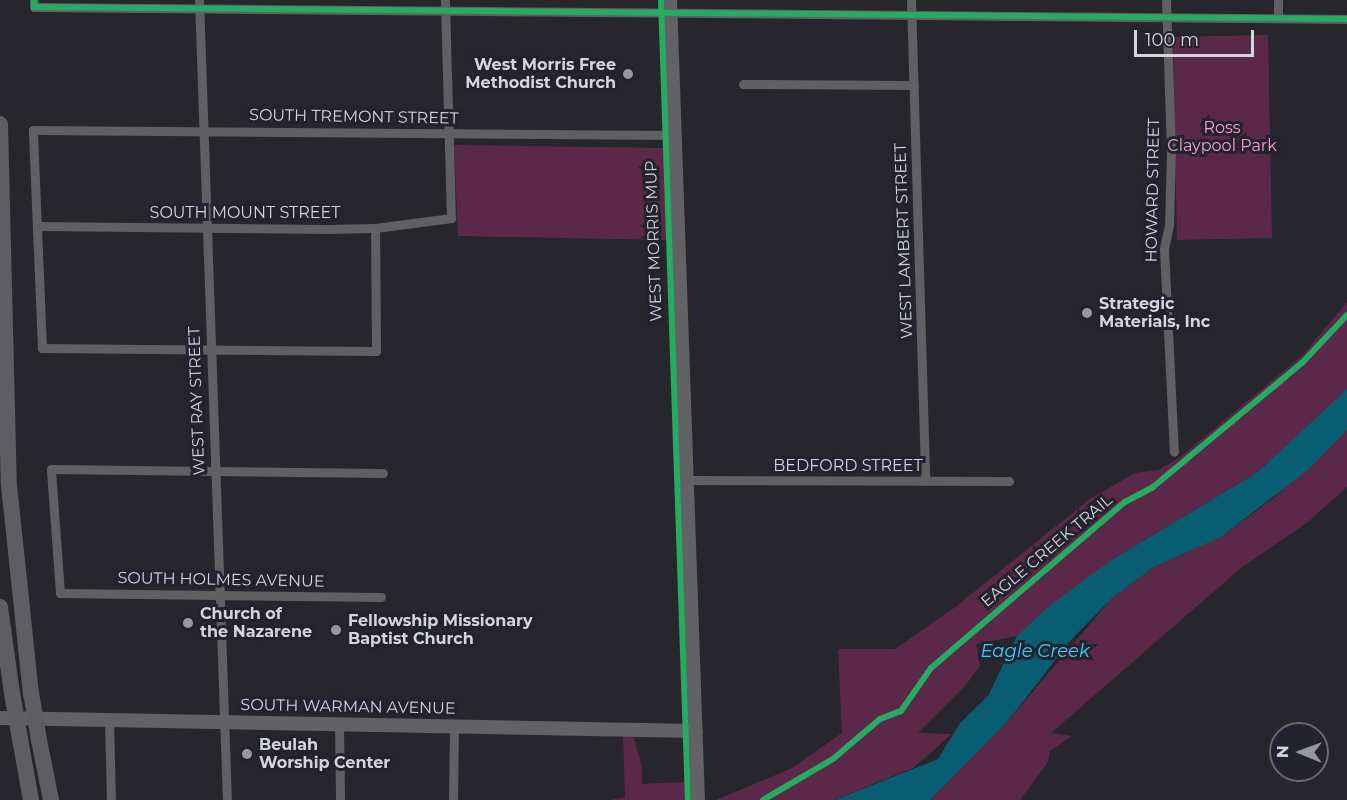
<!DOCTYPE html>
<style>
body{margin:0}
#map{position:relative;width:1347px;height:800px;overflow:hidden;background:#26262c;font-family:Montserrat,sans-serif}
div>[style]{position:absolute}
.green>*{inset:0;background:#5c2849}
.water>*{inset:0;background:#095d71}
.street>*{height:9px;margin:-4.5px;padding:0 4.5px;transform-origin:4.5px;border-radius:4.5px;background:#605f62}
.secondary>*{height:14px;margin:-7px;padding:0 7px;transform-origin:7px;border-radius:7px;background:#626265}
.highway>*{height:16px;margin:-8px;padding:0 8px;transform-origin:8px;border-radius:8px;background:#5e5d62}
.highway-bridge>*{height:16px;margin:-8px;padding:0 8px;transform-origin:8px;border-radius:8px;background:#5e5d62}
.cycleway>*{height:6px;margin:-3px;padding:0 3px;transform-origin:3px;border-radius:3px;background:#26ab63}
.dots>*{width:16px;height:16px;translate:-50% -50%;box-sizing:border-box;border:3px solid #23232f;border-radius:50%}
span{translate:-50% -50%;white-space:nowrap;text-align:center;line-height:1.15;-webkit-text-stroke:6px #23232f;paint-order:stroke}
.poi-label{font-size:16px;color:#d4d4dc;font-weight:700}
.right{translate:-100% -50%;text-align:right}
.left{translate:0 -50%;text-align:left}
.street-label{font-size:16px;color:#d4d4dc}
.park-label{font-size:16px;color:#fd9bd1}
.water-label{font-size:18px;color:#3ad1f9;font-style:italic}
.north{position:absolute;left:1269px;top:722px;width:60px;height:60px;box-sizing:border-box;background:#23232f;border:2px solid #6a6a74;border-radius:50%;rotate:271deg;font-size:16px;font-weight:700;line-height:24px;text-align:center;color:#d4d4dc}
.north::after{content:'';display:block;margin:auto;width:21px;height:27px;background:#97979e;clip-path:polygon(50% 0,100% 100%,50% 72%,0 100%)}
.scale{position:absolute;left:1134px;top:30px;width:120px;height:27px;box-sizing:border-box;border:3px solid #d4d4dc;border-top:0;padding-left:8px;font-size:18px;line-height:21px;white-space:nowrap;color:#d4d4dc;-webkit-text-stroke:4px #23232f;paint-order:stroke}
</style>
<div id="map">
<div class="green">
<div style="clip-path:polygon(1268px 35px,1272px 238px,1177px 240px,1173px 37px)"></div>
<div style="clip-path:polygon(454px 145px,666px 148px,670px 240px,458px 236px)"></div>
<div style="clip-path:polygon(1347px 302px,1347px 390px,1258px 472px,1110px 561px,1017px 636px,976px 644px,980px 666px,965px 686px,918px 733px,952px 734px,913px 768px,834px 800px,716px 800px,792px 768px,842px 733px,838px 649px,895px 649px,954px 608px,1090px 499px,1135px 473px,1158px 470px,1179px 458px,1303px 355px)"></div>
<div style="clip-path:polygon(1347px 430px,1347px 487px,1308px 522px,1241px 568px,1051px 733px,1072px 736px,1050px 751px,1048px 762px,1020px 800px,930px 800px,1007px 722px,1112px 598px,1154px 567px,1221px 537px,1275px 497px)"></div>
<div style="clip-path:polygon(623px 736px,633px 736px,642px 766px,642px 784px,685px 782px,685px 800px,610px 800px,625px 797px)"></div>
</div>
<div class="water">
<div style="clip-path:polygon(1347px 389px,1347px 430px,1309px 469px,1221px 537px,1154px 567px,1112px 598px,1071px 640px,1007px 722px,930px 800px,835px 800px,938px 759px,960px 723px,988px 696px,1017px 636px,1047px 608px,1110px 561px,1258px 472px)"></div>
</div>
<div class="street">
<div style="left:34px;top:0;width:7px;rotate:90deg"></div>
<div style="left:34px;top:7px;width:1313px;rotate:0.52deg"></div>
<div style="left:199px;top:0;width:800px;rotate:88deg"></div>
<div style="left:911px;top:0;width:481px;rotate:88.3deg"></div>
<div style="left:1166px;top:0;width:151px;rotate:88.1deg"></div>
<div style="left:1171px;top:151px;width:74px;rotate:91.5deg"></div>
<div style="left:1169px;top:225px;width:25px;rotate:102deg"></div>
<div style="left:1164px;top:249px;width:203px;rotate:87.2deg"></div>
<div style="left:1278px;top:0;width:18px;rotate:90deg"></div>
<div style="left:743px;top:84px;width:171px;rotate:0.3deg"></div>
<div style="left:37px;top:226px;width:290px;rotate:0.6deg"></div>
<div style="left:327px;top:229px;width:48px;rotate:-1.2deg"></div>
<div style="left:375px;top:228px;width:77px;rotate:-7.5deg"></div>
<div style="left:451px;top:218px;width:218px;rotate:-91.6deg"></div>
<div style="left:375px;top:228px;width:123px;rotate:89.5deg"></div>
<div style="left:376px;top:351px;width:334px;rotate:-179.5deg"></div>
<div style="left:42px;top:348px;width:218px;rotate:-92.4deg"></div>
<div style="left:33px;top:130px;width:642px;rotate:0.45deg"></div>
<div style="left:687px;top:480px;width:322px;rotate:0.2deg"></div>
<div style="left:381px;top:597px;width:321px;rotate:-179.3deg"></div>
<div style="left:60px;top:593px;width:124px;rotate:-94.2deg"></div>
<div style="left:51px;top:469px;width:332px;rotate:0.7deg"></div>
<div style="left:109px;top:720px;width:80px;rotate:88.6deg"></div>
<div style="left:339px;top:724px;width:76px;rotate:89.2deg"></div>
<div style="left:453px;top:800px;width:74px;rotate:-89.2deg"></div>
</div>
<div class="secondary">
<div style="left:670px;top:0;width:800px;rotate:88deg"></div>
<div style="left:0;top:718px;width:696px;rotate:1.07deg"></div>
</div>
<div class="highway">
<div style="left:0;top:124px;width:361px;rotate:88.6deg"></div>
<div style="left:9px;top:485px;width:209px;rotate:84deg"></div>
<div style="left:0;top:607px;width:87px;rotate:82.1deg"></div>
<div style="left:20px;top:739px;width:62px;rotate:79.8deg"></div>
<div style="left:39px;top:740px;width:61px;rotate:78.7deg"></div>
</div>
<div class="highway-bridge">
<div style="left:12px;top:693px;width:47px;rotate:80.1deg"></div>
<div style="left:31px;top:693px;width:48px;rotate:80.3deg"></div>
</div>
<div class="cycleway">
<div style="left:34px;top:0;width:7px;rotate:90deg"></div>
<div style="left:34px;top:7px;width:1313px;rotate:0.52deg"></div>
<div style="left:661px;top:0;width:800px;rotate:88.07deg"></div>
<div style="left:763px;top:800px;width:81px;rotate:-30.4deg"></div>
<div style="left:833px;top:759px;width:62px;rotate:-40.4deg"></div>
<div style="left:880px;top:719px;width:22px;rotate:-21deg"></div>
<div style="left:901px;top:711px;width:52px;rotate:-55.1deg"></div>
<div style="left:931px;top:668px;width:255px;rotate:-40.6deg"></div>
<div style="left:1125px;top:502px;width:32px;rotate:-28deg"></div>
<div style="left:1153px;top:487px;width:194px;rotate:-39.8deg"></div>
<div style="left:1302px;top:363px;width:66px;rotate:-46.8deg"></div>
</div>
<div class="dots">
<div style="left:628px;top:74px;background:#97979e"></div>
<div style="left:1087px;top:313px;background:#97979e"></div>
<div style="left:188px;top:623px;background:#97979e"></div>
<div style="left:336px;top:630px;background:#97979e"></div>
<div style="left:247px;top:754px;background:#97979e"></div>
</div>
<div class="poi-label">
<span class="right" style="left:616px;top:74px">West Morris Free<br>Methodist Church</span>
<span class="left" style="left:1099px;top:313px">Strategic<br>Materials, Inc</span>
<span class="left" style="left:200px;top:623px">Church of<br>the Nazarene</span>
<span class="left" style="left:348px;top:630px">Fellowship Missionary<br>Baptist Church</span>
<span class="left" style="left:259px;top:754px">Beulah<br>Worship Center</span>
</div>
<div class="street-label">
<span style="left:354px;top:117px;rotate:1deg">SOUTH TREMONT STREET</span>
<span style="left:1153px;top:190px;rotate:-89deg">HOWARD STREET</span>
<span style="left:245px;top:213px">SOUTH MOUNT STREET</span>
<span style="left:654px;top:241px;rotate:-92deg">WEST MORRIS MUP</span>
<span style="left:904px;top:241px;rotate:-92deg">WEST LAMBERT STREET</span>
<span style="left:197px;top:401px;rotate:-92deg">WEST RAY STREET</span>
<span style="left:848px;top:466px">BEDFORD STREET</span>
<span style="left:1047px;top:551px;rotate:-40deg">EAGLE CREEK TRAIL</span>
<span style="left:221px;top:580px;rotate:1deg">SOUTH HOLMES AVENUE</span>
<span style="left:348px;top:707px;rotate:1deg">SOUTH WARMAN AVENUE</span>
</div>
<div class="park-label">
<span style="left:1222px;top:137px">Ross<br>Claypool Park</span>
</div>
<div class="water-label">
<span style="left:1035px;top:651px">Eagle Creek</span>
</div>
<div class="north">N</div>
<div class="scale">100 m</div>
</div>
